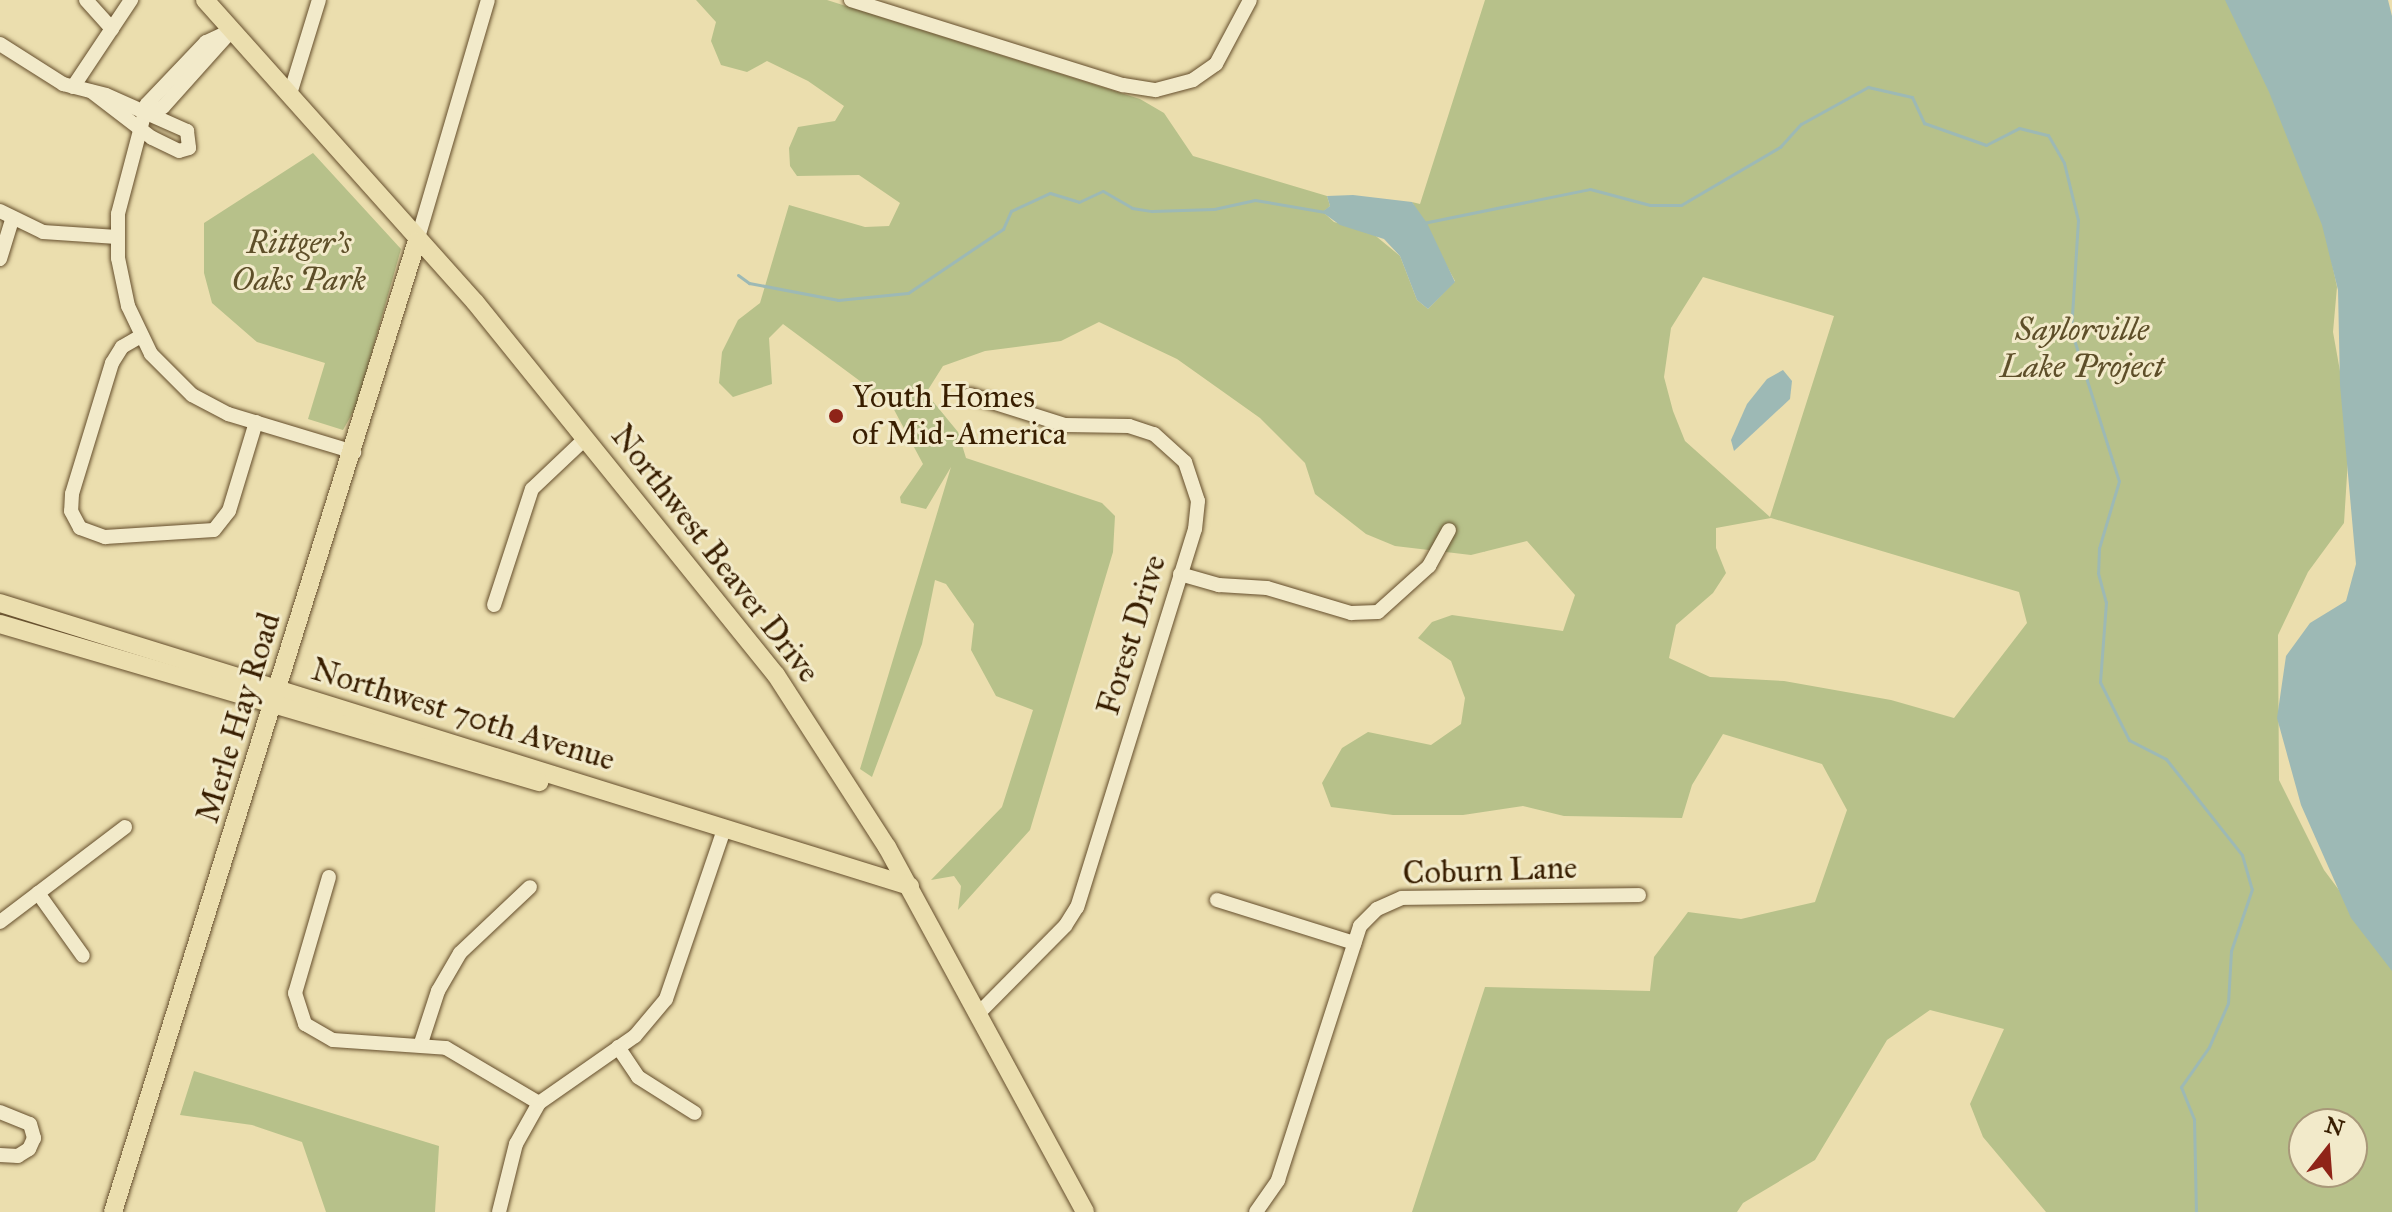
<!DOCTYPE html>
<style>
body{margin:0}
#map{position:relative;width:2392px;height:1212px;overflow:hidden;background:#ebdeae;font-family:"IM FELL Great Primer",serif}
div>[style]{position:absolute}
.green>*{inset:0;background:#b7c18a}
.water>*{inset:0;background:#9db9b5}
.stream>*{height:3px;margin:-1.5px;padding:0 1.5px;transform-origin:1.5px;border-radius:1.5px;background:#9db9b5}
.roads{filter:drop-shadow(0 0 2px #654e2c) drop-shadow(0 0 2px #654e2c)}
.minor>*{height:14px;margin:-7px;padding:0 7px;transform-origin:7px;border-radius:7px;background:#f2eaca}
.major>*{height:18px;margin:-9px;padding:0 9px;transform-origin:9px;border-radius:9px;background:#ebdeae}
.dots>*{width:22px;height:22px;translate:-50% -50%;box-sizing:border-box;border:4px solid #f2eaca;border-radius:50%}
span{translate:-50% -50%;white-space:nowrap;text-align:center;line-height:1.15;-webkit-text-stroke:6px #f2eaca;paint-order:stroke}
.park-label{font-size:32px;color:#5e4f29;font-style:italic}
.poi-label{font-size:32px;color:#381e00}
.left{translate:0 -50%;text-align:left}
.street-label{font-size:32px;color:#381e00}
.north{position:absolute;left:2288px;top:1108px;width:80px;height:80px;box-sizing:border-box;background:#f2eaca;border:2px solid #a89879;border-radius:50%;rotate:17deg;font-size:22px;font-weight:700;line-height:32px;text-align:center;color:#381e00}
.north::after{content:'';display:block;margin:auto;width:28px;height:36px;background:#8f2418;clip-path:polygon(50% 0,100% 100%,50% 72%,0 100%)}
</style>
<div id="map">
<div class="green">
<div style="clip-path:polygon(evenodd,696px 0,827px 0,1140px 99px,1164px 113px,1193px 156px,1327px 196px,1330px 206px,1323px 212px,1334px 222px,1371px 232px,1400px 256px,1417px 300px,1428px 309px,1455px 281px,1412px 202px,1420px 204px,1485px 0,2242px 0,2325px 230px,2337px 287px,2333px 332px,2350px 427px,2344px 523px,2308px 572px,2278px 635px,2279px 780px,2324px 870px,2392px 961px,2392px 1212px,2046px 1212px,1983px 1137px,1970px 1104px,2004px 1029px,1930px 1010px,1887px 1040px,1815px 1160px,1743px 1203px,1737px 1212px,1412px 1212px,1485px 987px,1650px 991px,1654px 957px,1688px 912px,1741px 919px,1815px 902px,1847px 810px,1822px 764px,1723px 734px,1692px 785px,1682px 818px,1564px 816px,1523px 806px,1463px 815px,1393px 815px,1331px 807px,1322px 783px,1342px 748px,1368px 732px,1431px 745px,1461px 724px,1465px 698px,1451px 661px,1418px 638px,1432px 622px,1452px 615px,1563px 631px,1575px 595px,1527px 541px,1471px 555px,1395px 546px,1366px 534px,1315px 494px,1305px 463px,1260px 418px,1177px 359px,1099px 322px,1061px 341px,985px 351px,943px 366px,926px 393px,958px 432px,966px 458px,1102px 503px,1115px 516px,1113px 552px,1030px 830px,958px 910px,961px 886px,954px 876px,931px 880px,1002px 807px,1033px 710px,996px 696px,971px 650px,974px 624px,946px 584px,935px 580px,922px 644px,872px 777px,860px 769px,951px 467px,926px 509px,901px 503px,900px 497px,923px 464px,891px 404px,783px 324px,769px 338px,772px 384px,733px 397px,719px 383px,722px 352px,738px 320px,760px 303px,789px 205px,865px 227px,889px 226px,900px 203px,859px 175px,797px 176px,790px 166px,789px 148px,798px 127px,835px 121px,844px 106px,808px 81px,767px 61px,747px 72px,721px 65px,711px 41px,716px 22px,696px 0,1703px 277px,1834px 316px,1770px 517px,1685px 441px,1673px 411px,1664px 377px,1671px 328px,1703px 277px,696px 0,1771px 518px,2019px 592px,2027px 623px,1954px 718px,1891px 700px,1784px 681px,1710px 677px,1669px 658px,1676px 625px,1713px 593px,1726px 573px,1716px 548px,1716px 528px,1771px 518px,696px 0,2304px 1124px,2352px 1124px,2352px 1172px,2304px 1172px,2304px 1124px)"></div>
<div style="clip-path:polygon(313px 153px,401px 249px,357px 405px,343px 430px,308px 419px,325px 363px,257px 342px,212px 303px,204px 273px,204px 223px)"></div>
<div style="clip-path:polygon(194px 1071px,439px 1146px,435px 1212px,326px 1212px,302px 1142px,252px 1125px,180px 1115px)"></div>
</div>
<div class="water">
<div style="clip-path:polygon(2225px 0,2388px 0,2392px 16px,2392px 971px,2351px 918px,2301px 805px,2277px 718px,2286px 656px,2310px 623px,2346px 601px,2356px 564px,2340px 385px,2338px 290px,2322px 225px,2269px 92px)"></div>
<div style="clip-path:polygon(1353px 195px,1412px 202px,1427px 223px,1455px 282px,1428px 309px,1417px 300px,1400px 256px,1384px 239px,1340px 225px,1322px 212px,1330px 206px,1327px 196px)"></div>
<div style="clip-path:polygon(1783px 370px,1792px 381px,1790px 399px,1734px 451px,1731px 440px,1747px 404px,1767px 379px)"></div>
</div>
<div class="stream">
<div style="left:1423px;top:223px;width:170px;rotate:-11.5deg"></div>
<div style="left:1590px;top:189px;width:62px;rotate:14.9deg"></div>
<div style="left:1650px;top:205px;width:31px"></div>
<div style="left:1681px;top:205px;width:115px;rotate:-30.4deg"></div>
<div style="left:1780px;top:147px;width:31px;rotate:-48deg"></div>
<div style="left:1801px;top:124px;width:77px;rotate:-28.9deg"></div>
<div style="left:1868px;top:87px;width:45px;rotate:12.8deg"></div>
<div style="left:1912px;top:97px;width:29px;rotate:65deg"></div>
<div style="left:1924px;top:123px;width:66px;rotate:19.5deg"></div>
<div style="left:1986px;top:145px;width:37px;rotate:-27deg"></div>
<div style="left:2019px;top:128px;width:30px;rotate:14deg"></div>
<div style="left:2048px;top:135px;width:32px;rotate:60deg"></div>
<div style="left:2064px;top:163px;width:59px;rotate:76.2deg"></div>
<div style="left:2078px;top:220px;width:110px;rotate:93.6deg"></div>
<div style="left:2071px;top:330px;width:158px;rotate:72.4deg"></div>
<div style="left:2119px;top:481px;width:70px;rotate:106.6deg"></div>
<div style="left:2099px;top:548px;width:25px;rotate:92deg"></div>
<div style="left:2098px;top:573px;width:30px;rotate:75deg"></div>
<div style="left:2106px;top:602px;width:80px;rotate:94.3deg"></div>
<div style="left:2100px;top:682px;width:65px;rotate:63.4deg"></div>
<div style="left:2129px;top:740px;width:42px;rotate:27.2deg"></div>
<div style="left:2166px;top:759px;width:122px;rotate:51.6deg"></div>
<div style="left:2242px;top:855px;width:35px;rotate:74deg"></div>
<div style="left:2252px;top:889px;width:65px;rotate:108.7deg"></div>
<div style="left:2231px;top:951px;width:52px;rotate:93.3deg"></div>
<div style="left:2228px;top:1003px;width:48px;rotate:113.4deg"></div>
<div style="left:2209px;top:1047px;width:49px;rotate:125deg"></div>
<div style="left:2181px;top:1087px;width:35px;rotate:68deg"></div>
<div style="left:2194px;top:1119px;width:93px;rotate:88.8deg"></div>
<div style="left:738px;top:275px;width:14px;rotate:36deg"></div>
<div style="left:749px;top:283px;width:91px;rotate:10.8deg"></div>
<div style="left:838px;top:300px;width:70px;rotate:-5.7deg"></div>
<div style="left:908px;top:293px;width:115px;rotate:-34deg"></div>
<div style="left:1003px;top:229px;width:20px;rotate:-66deg"></div>
<div style="left:1011px;top:211px;width:43px;rotate:-24.8deg"></div>
<div style="left:1050px;top:193px;width:30px;rotate:17deg"></div>
<div style="left:1079px;top:202px;width:26px;rotate:-25deg"></div>
<div style="left:1103px;top:191px;width:34px;rotate:30deg"></div>
<div style="left:1132px;top:208px;width:20px;rotate:9deg"></div>
<div style="left:1152px;top:211px;width:62px;rotate:-1.8deg"></div>
<div style="left:1214px;top:209px;width:42px;rotate:-12.4deg"></div>
<div style="left:1255px;top:200px;width:71px;rotate:9.7deg"></div>
</div>
<div class="roads">
<div class="minor">
<div style="left:86px;top:0;width:39px;rotate:48deg"></div>
<div style="left:851px;top:0;width:285px;rotate:17.4deg"></div>
<div style="left:1123px;top:85px;width:33px;rotate:9deg"></div>
<div style="left:1156px;top:90px;width:38px;rotate:-15deg"></div>
<div style="left:1193px;top:80px;width:28px;rotate:-35deg"></div>
<div style="left:1216px;top:64px;width:72px;rotate:-62deg"></div>
<div style="left:232px;top:30px;width:29px;rotate:155deg"></div>
<div style="left:206px;top:42px;width:86px;rotate:133.6deg"></div>
<div style="left:147px;top:104px;width:114px;rotate:104.8deg"></div>
<div style="left:118px;top:214px;width:44px;rotate:90deg"></div>
<div style="left:118px;top:258px;width:49px;rotate:78.2deg"></div>
<div style="left:128px;top:306px;width:53px;rotate:64.4deg"></div>
<div style="left:151px;top:354px;width:58px;rotate:45deg"></div>
<div style="left:192px;top:395px;width:41px;rotate:27.8deg"></div>
<div style="left:228px;top:414px;width:132px;rotate:16.8deg"></div>
<div style="left:0;top:44px;width:75px;rotate:32.4deg"></div>
<div style="left:63px;top:84px;width:44px;rotate:14.3deg"></div>
<div style="left:106px;top:95px;width:89px;rotate:24deg"></div>
<div style="left:187px;top:131px;width:17px;rotate:83deg"></div>
<div style="left:189px;top:148px;width:10px;rotate:163deg"></div>
<div style="left:179px;top:151px;width:30px;rotate:-154deg"></div>
<div style="left:152px;top:138px;width:76px;rotate:-142.5deg"></div>
<div style="left:73px;top:87px;width:105px;rotate:-56.3deg"></div>
<div style="left:290px;top:94px;width:98px;rotate:-72.9deg"></div>
<div style="left:149px;top:114px;width:16px;rotate:-27deg"></div>
<div style="left:163px;top:107px;width:103px;rotate:-48.1deg"></div>
<div style="left:0;top:211px;width:48px;rotate:26deg"></div>
<div style="left:43px;top:232px;width:74px;rotate:3.9deg"></div>
<div style="left:417px;top:241px;width:251px;rotate:-73.6deg"></div>
<div style="left:0;top:259px;width:41px;rotate:-72.9deg"></div>
<div style="left:141px;top:336px;width:22px;rotate:150deg"></div>
<div style="left:122px;top:347px;width:19px;rotate:122deg"></div>
<div style="left:112px;top:363px;width:137px;rotate:107deg"></div>
<div style="left:72px;top:494px;width:17px;rotate:93deg"></div>
<div style="left:71px;top:511px;width:19px;rotate:62deg"></div>
<div style="left:80px;top:528px;width:27px;rotate:20deg"></div>
<div style="left:105px;top:537px;width:109px;rotate:-3.7deg"></div>
<div style="left:214px;top:530px;width:24px;rotate:-52deg"></div>
<div style="left:229px;top:511px;width:93px;rotate:-73.1deg"></div>
<div style="left:970px;top:395px;width:100px;rotate:17.5deg"></div>
<div style="left:1065px;top:425px;width:64px;rotate:0.9deg"></div>
<div style="left:1129px;top:426px;width:26px;rotate:18deg"></div>
<div style="left:1154px;top:434px;width:42px;rotate:42.1deg"></div>
<div style="left:1185px;top:462px;width:41px;rotate:71.6deg"></div>
<div style="left:1198px;top:501px;width:28px;rotate:96deg"></div>
<div style="left:1195px;top:529px;width:396px;rotate:107.3deg"></div>
<div style="left:1077px;top:907px;width:22px;rotate:122deg"></div>
<div style="left:1065px;top:926px;width:124px;rotate:134.7deg"></div>
<div style="left:1180px;top:574px;width:41px;rotate:15.8deg"></div>
<div style="left:1219px;top:585px;width:48px;rotate:3.6deg"></div>
<div style="left:1267px;top:588px;width:88px;rotate:16.6deg"></div>
<div style="left:1351px;top:613px;width:27px;rotate:-2deg"></div>
<div style="left:1378px;top:612px;width:69px;rotate:-42deg"></div>
<div style="left:1429px;top:566px;width:41px;rotate:-60.9deg"></div>
<div style="left:494px;top:605px;width:122px;rotate:-71.9deg"></div>
<div style="left:532px;top:489px;width:74px;rotate:-43.4deg"></div>
<div style="left:329px;top:877px;width:121px;rotate:106.3deg"></div>
<div style="left:295px;top:993px;width:33px;rotate:72deg"></div>
<div style="left:305px;top:1024px;width:32px;rotate:30deg"></div>
<div style="left:333px;top:1040px;width:113px;rotate:4deg"></div>
<div style="left:446px;top:1048px;width:108px;rotate:30.6deg"></div>
<div style="left:38px;top:893px;width:77px;rotate:54.5deg"></div>
<div style="left:1217px;top:900px;width:144px;rotate:17.4deg"></div>
<div style="left:0;top:922px;width:157px;rotate:-37.2deg"></div>
<div style="left:421px;top:1043px;width:55px;rotate:-71.9deg"></div>
<div style="left:438px;top:991px;width:44px;rotate:-59.9deg"></div>
<div style="left:460px;top:953px;width:96px;rotate:-43.3deg"></div>
<div style="left:618px;top:1047px;width:36px;rotate:56deg"></div>
<div style="left:638px;top:1077px;width:67px;rotate:32.3deg"></div>
<div style="left:0;top:1112px;width:32px;rotate:22deg"></div>
<div style="left:30px;top:1124px;width:15px;rotate:74deg"></div>
<div style="left:34px;top:1138px;width:12px;rotate:114deg"></div>
<div style="left:29px;top:1149px;width:13px;rotate:148deg"></div>
<div style="left:18px;top:1156px;width:18px;rotate:-177deg"></div>
<div style="left:499px;top:1212px;width:70px;rotate:-76deg"></div>
<div style="left:516px;top:1144px;width:47px;rotate:-60.7deg"></div>
<div style="left:539px;top:1103px;width:117px;rotate:-34.9deg"></div>
<div style="left:635px;top:1036px;width:48px;rotate:-50deg"></div>
<div style="left:666px;top:999px;width:179px;rotate:-71.1deg"></div>
<div style="left:1256px;top:1212px;width:39px;rotate:-55deg"></div>
<div style="left:1278px;top:1180px;width:267px;rotate:-72.1deg"></div>
<div style="left:1360px;top:926px;width:24px;rotate:-45deg"></div>
<div style="left:1377px;top:909px;width:27px;rotate:-24deg"></div>
<div style="left:1402px;top:898px;width:237px;rotate:-0.7deg"></div>
</div>
<div class="major">
<div style="left:205px;top:0;width:405px;rotate:48.2deg"></div>
<div style="left:475px;top:302px;width:479px;rotate:51.1deg"></div>
<div style="left:776px;top:675px;width:205px;rotate:57.2deg"></div>
<div style="left:887px;top:847px;width:415px;rotate:61.5deg"></div>
<div style="left:0;top:603px;width:953px;rotate:17.28deg"></div>
<div style="left:0;top:624px;width:562px;rotate:16.34deg"></div>
<div style="left:113px;top:1212px;width:1017px;rotate:-72.62deg"></div>
</div>
</div>
<div class="dots">
<div style="left:836px;top:416px;background:#8f2418"></div>
</div>
<div class="park-label">
<span style="left:299px;top:262px">Rittger's<br>Oaks Park</span>
<span style="left:2082px;top:349px">Saylorville<br>Lake Project</span>
</div>
<div class="poi-label">
<span class="left" style="left:852px;top:416px">Youth Homes<br>of Mid-America</span>
</div>
<div class="street-label">
<span style="left:715px;top:554px;rotate:52deg">Northwest Beaver Drive</span>
<span style="left:1132px;top:635px;rotate:-73deg">Forest Drive</span>
<span style="left:463px;top:715px;rotate:17deg">Northwest 70th Avenue</span>
<span style="left:239px;top:718px;rotate:-73deg">Merle Hay Road</span>
<span style="left:1490px;top:871px;rotate:-2deg">Coburn Lane</span>
</div>
<div class="north">N</div>
</div>
